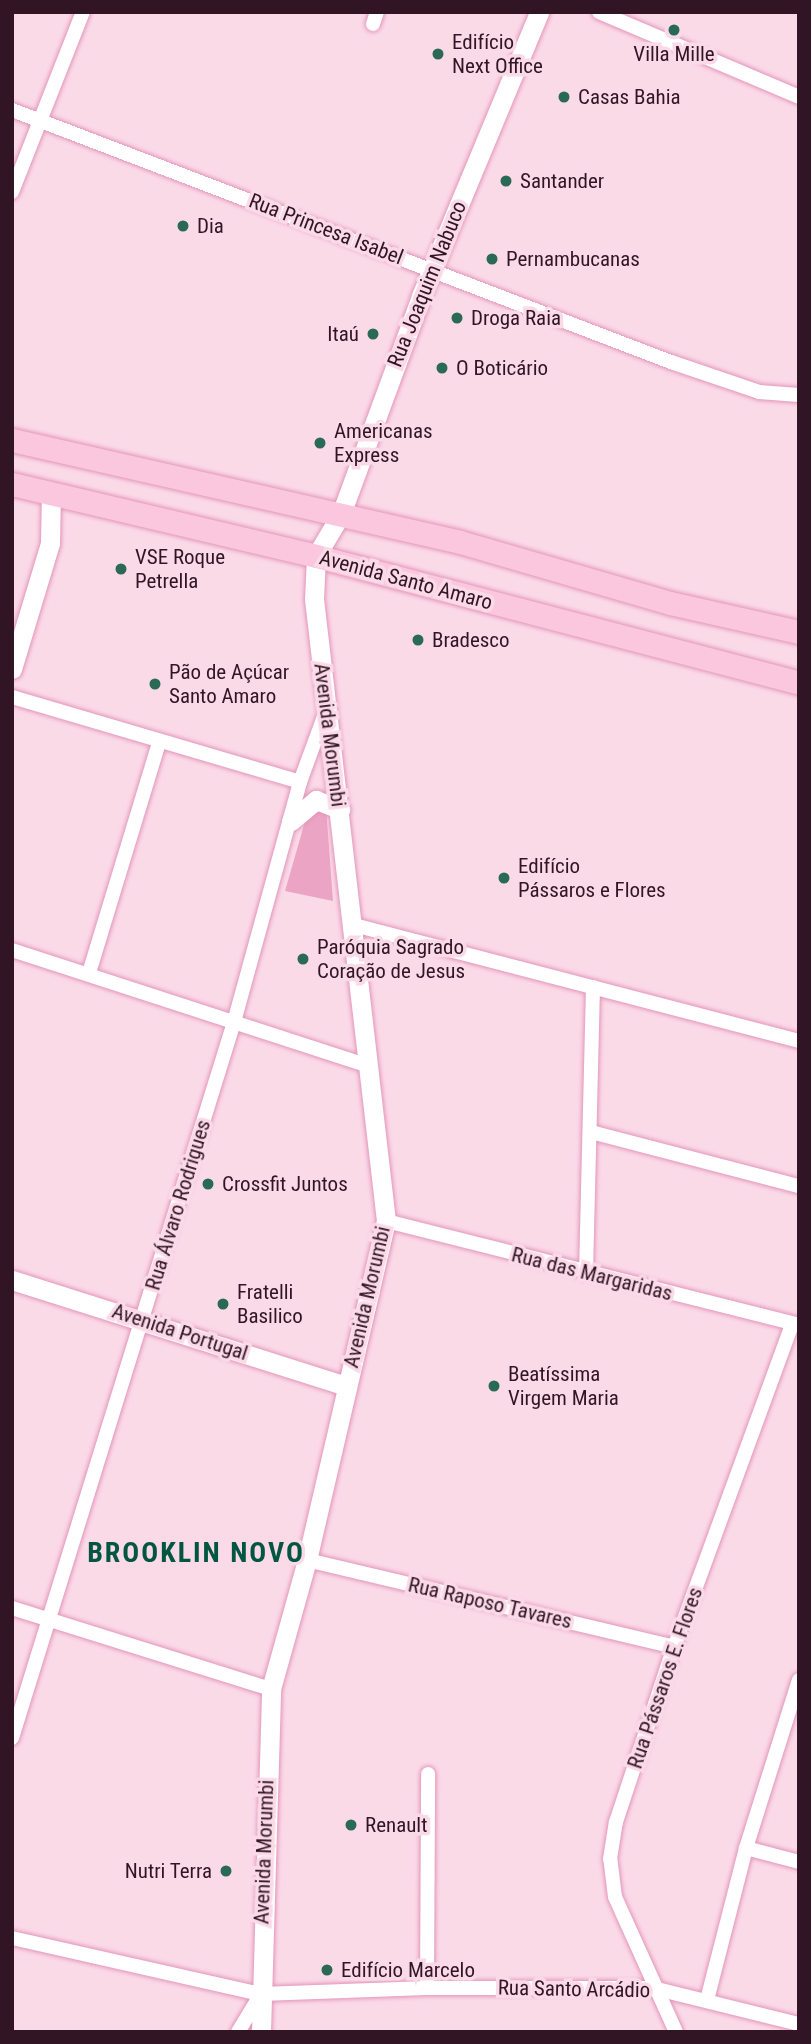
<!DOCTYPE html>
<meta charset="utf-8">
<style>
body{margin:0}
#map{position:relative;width:811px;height:2044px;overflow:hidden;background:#fbdae8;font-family:"Roboto Condensed",sans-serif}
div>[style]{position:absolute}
.green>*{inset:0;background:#eca4c5}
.roads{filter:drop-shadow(0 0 2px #e396ba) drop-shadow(0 0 2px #e396ba)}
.street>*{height:14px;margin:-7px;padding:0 7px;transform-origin:7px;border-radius:7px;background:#fff}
.secondary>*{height:19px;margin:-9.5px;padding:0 9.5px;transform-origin:9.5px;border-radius:9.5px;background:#fff}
.primary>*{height:23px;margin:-11.5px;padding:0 11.5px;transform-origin:11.5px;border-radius:11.5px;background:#fac7df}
.dots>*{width:19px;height:19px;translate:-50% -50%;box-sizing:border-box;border:4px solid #fbdae8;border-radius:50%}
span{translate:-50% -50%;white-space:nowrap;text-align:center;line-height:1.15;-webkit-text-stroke:7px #fbdae8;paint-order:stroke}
.poi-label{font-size:21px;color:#321524}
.left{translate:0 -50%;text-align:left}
.right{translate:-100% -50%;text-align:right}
.street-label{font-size:21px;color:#321524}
.district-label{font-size:28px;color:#005642;font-weight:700;letter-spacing:2px}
.frame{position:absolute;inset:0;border:14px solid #321524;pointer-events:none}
</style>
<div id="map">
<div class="green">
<div style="clip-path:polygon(310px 804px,326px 807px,333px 901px,285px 891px)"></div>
</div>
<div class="roads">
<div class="street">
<div style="left:599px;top:12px;width:217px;rotate:23deg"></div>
<div style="left:373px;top:24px;width:13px;rotate:-72deg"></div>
<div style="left:12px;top:110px;width:706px;rotate:20.93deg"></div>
<div style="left:671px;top:362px;width:93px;rotate:18.8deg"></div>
<div style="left:759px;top:392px;width:40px;rotate:4.3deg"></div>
<div style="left:12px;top:192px;width:193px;rotate:-68.5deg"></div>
<div style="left:12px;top:697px;width:300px;rotate:16.4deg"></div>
<div style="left:354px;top:925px;width:460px;rotate:14.6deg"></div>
<div style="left:12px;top:950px;width:375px;rotate:18deg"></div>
<div style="left:89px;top:973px;width:241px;rotate:-73.1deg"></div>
<div style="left:591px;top:1132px;width:215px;rotate:14.6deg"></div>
<div style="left:386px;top:1221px;width:426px;rotate:14.1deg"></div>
<div style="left:586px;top:1273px;width:286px;rotate:-88.6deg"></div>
<div style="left:307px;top:1560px;width:377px;rotate:13.3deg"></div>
<div style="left:12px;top:1608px;width:271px;rotate:17.4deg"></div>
<div style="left:12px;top:1738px;width:750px;rotate:-72.77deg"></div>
<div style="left:234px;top:1022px;width:249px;rotate:-74.6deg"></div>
<div style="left:300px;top:782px;width:76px;rotate:-69.9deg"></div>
<div style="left:746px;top:1848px;width:55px;rotate:14.8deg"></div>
<div style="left:12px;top:1938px;width:255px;rotate:12.7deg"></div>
<div style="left:261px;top:1994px;width:166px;rotate:-2.1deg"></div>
<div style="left:427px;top:1988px;width:226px"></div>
<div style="left:653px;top:1988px;width:150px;rotate:13.9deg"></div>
<div style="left:427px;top:1988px;width:214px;rotate:-89.7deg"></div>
<div style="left:707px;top:2000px;width:157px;rotate:-75.6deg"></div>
<div style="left:746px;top:1848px;width:176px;rotate:-72.5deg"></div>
<div style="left:238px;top:2032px;width:44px;rotate:-58.8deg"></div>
<div style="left:676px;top:2032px;width:148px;rotate:-114.3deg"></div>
<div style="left:615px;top:1897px;width:38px;rotate:-97deg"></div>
<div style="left:610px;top:1859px;width:37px;rotate:-81deg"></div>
<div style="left:616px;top:1822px;width:184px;rotate:-71.7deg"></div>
<div style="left:674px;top:1647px;width:344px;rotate:-69.9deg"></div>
</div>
<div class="secondary">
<div style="left:12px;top:669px;width:132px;rotate:-73.2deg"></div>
<div style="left:50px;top:543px;width:51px;rotate:-88.9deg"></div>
<div style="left:291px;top:821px;width:33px;rotate:-40deg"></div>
<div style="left:316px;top:800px;width:26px;rotate:21deg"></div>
<div style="left:12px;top:1280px;width:351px;rotate:17.6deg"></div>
<div style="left:261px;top:2032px;width:343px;rotate:-88.3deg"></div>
<div style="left:271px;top:1689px;width:134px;rotate:-74.4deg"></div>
<div style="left:307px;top:1560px;width:348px;rotate:-76.9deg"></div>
<div style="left:386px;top:1221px;width:626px;rotate:-96.6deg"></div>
<div style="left:314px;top:599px;width:43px;rotate:-87.3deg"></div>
<div style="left:316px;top:556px;width:49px;rotate:-59.2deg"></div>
<div style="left:341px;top:514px;width:232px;rotate:-69.8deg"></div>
<div style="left:421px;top:296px;width:308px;rotate:-67.4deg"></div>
</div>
<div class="primary">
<div style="left:12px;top:440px;width:459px;rotate:12.8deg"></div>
<div style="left:460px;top:542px;width:219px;rotate:16.2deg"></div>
<div style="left:670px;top:603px;width:132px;rotate:12.7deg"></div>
<div style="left:12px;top:484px;width:312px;rotate:13.3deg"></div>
<div style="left:316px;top:556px;width:499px;rotate:14.7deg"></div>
</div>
</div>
<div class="dots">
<div style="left:674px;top:30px;background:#2a6956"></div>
<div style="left:438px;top:54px;background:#2a6956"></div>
<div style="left:564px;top:97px;background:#2a6956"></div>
<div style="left:506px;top:181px;background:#2a6956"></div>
<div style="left:183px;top:226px;background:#2a6956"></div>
<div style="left:492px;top:259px;background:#2a6956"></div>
<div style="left:457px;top:318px;background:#2a6956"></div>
<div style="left:373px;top:334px;background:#2a6956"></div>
<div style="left:442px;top:368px;background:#2a6956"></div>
<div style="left:320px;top:443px;background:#2a6956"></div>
<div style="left:121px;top:569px;background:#2a6956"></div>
<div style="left:418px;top:640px;background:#2a6956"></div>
<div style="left:155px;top:684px;background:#2a6956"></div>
<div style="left:504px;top:878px;background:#2a6956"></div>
<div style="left:303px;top:959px;background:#2a6956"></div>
<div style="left:208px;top:1184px;background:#2a6956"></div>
<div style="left:223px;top:1304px;background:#2a6956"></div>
<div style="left:494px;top:1386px;background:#2a6956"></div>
<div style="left:351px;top:1825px;background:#2a6956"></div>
<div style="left:226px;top:1871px;background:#2a6956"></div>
<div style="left:327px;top:1970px;background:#2a6956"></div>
</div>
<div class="poi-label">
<span class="left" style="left:452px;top:54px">Edifício<br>Next Office</span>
<span style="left:674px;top:54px">Villa Mille</span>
<span class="left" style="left:578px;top:97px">Casas Bahia</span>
<span class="left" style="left:520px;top:181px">Santander</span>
<span class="left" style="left:197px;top:226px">Dia</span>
<span class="left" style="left:506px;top:259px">Pernambucanas</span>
<span class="left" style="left:471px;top:318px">Droga Raia</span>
<span class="right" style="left:359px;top:334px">Itaú</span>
<span class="left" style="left:456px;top:368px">O Boticário</span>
<span class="left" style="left:334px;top:443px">Americanas<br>Express</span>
<span class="left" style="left:135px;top:569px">VSE Roque<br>Petrella</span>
<span class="left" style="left:432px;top:640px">Bradesco</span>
<span class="left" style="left:169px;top:684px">Pão de Açúcar<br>Santo Amaro</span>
<span class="left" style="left:518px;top:878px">Edifício<br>Pássaros e Flores</span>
<span class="left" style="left:317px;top:959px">Paróquia Sagrado<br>Coração de Jesus</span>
<span class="left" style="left:222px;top:1184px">Crossfit Juntos</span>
<span class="left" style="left:237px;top:1304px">Fratelli<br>Basilico</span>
<span class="left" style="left:508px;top:1386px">Beatíssima<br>Virgem Maria</span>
<span class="left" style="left:365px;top:1825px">Renault</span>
<span class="right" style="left:212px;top:1871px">Nutri Terra</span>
<span class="left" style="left:341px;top:1970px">Edifício Marcelo</span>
</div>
<div class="street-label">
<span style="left:326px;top:229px;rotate:21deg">Rua Princesa Isabel</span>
<span style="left:427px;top:284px;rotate:-68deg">Rua Joaquim Nabuco</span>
<span style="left:406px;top:580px;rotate:15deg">Avenida Santo Amaro</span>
<span style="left:330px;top:735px;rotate:83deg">Avenida Morumbi</span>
<span style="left:178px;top:1205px;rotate:-73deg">Rua Álvaro Rodrigues</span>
<span style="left:592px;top:1274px;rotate:14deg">Rua das Margaridas</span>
<span style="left:367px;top:1297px;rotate:-77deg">Avenida Morumbi</span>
<span style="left:180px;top:1332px;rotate:18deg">Avenida Portugal</span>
<span style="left:490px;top:1603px;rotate:13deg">Rua Raposo Tavares</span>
<span style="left:665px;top:1678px;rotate:-71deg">Rua Pássaros E. Flores</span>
<span style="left:264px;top:1852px;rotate:-88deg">Avenida Morumbi</span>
<span style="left:574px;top:1989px;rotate:1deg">Rua Santo Arcádio</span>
</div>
<div class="district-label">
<span style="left:196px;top:1553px">BROOKLIN NOVO</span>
</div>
<div class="frame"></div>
</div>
